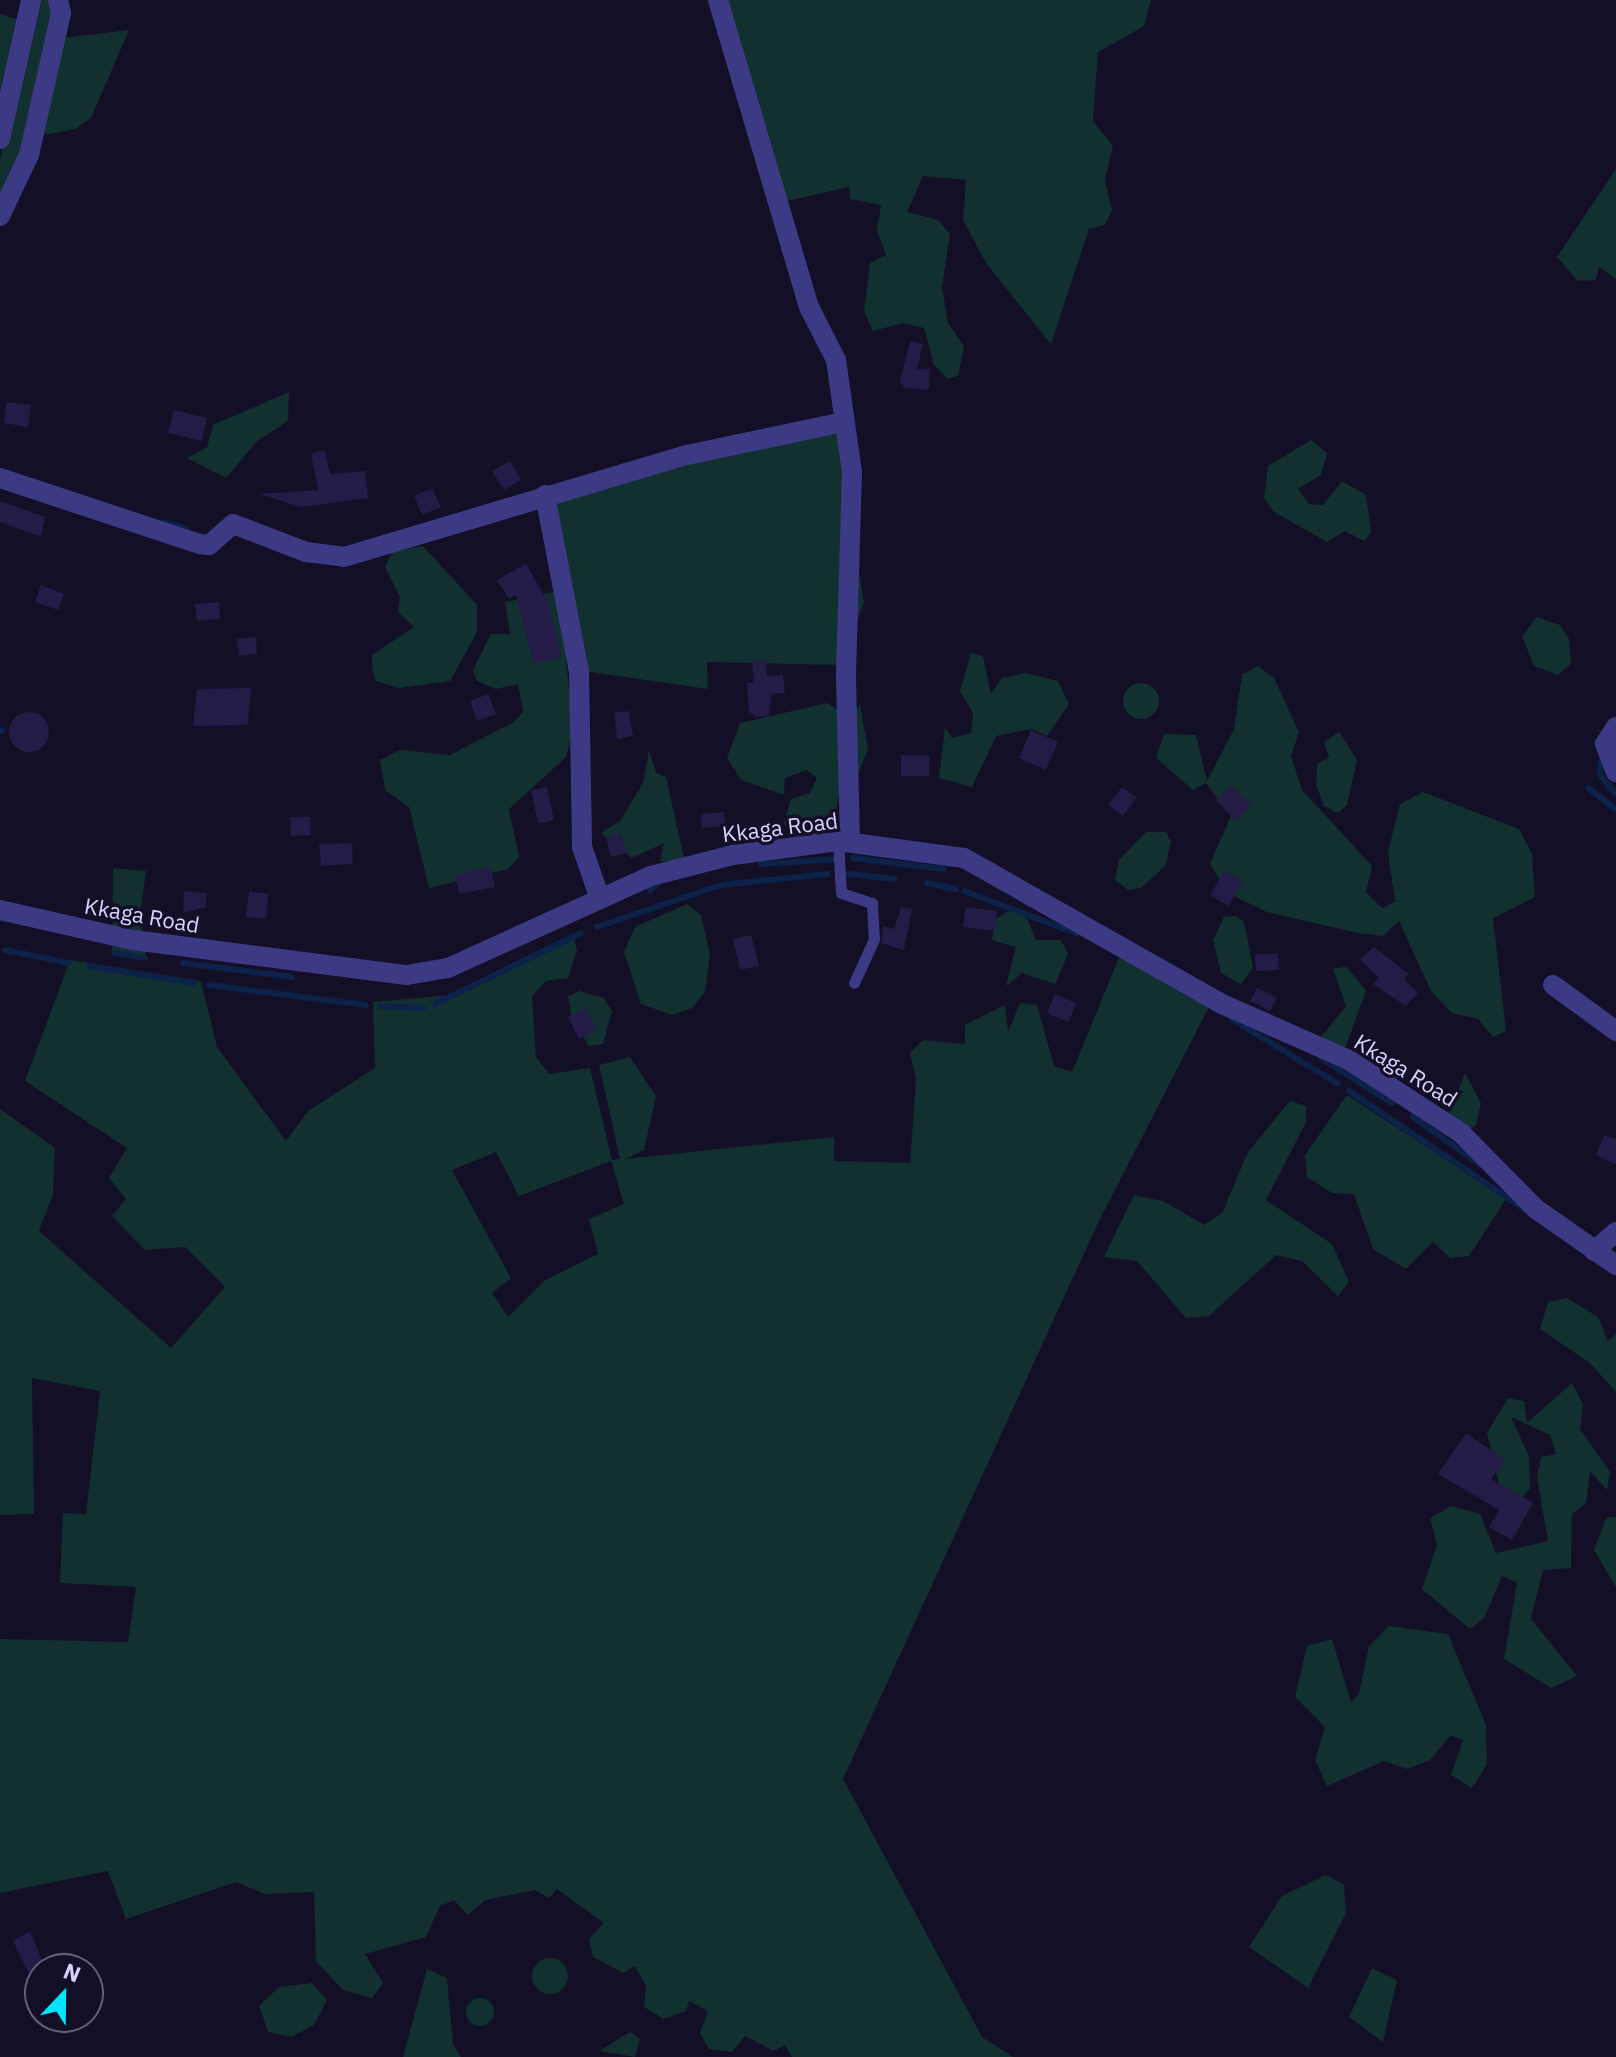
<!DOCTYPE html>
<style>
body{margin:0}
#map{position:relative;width:1616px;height:2057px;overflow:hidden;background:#130f26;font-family:"IBM Plex Sans",sans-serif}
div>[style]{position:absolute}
.green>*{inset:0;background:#12302f}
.round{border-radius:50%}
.stream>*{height:6px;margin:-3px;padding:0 3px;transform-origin:3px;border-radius:3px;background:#0c2248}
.building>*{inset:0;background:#241b47}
.service>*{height:11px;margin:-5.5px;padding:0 5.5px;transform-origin:5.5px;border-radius:5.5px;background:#3d3a85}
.minor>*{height:20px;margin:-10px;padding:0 10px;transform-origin:10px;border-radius:10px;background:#3d3a85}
.tertiary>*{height:20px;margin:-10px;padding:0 10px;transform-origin:10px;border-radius:10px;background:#3d3a85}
span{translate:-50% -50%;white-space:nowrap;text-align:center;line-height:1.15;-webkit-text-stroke:7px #130f26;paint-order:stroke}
.street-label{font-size:22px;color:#d9d4ff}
.north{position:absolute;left:24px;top:1953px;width:80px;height:80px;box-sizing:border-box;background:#130f26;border:2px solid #625e7d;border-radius:50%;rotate:22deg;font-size:22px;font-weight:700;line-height:32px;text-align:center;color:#d9d4ff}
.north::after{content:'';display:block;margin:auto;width:28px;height:36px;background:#00e5ff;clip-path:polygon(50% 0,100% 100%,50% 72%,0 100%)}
</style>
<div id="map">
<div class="green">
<div style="clip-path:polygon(36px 0,53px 0,54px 11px,21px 163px,0 205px,0 159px)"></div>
<div style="clip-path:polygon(722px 0,1151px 0,1144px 26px,1098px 52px,1093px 121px,1113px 146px,1105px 180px,1112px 210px,1105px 225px,1089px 229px,1051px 344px,986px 263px,963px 220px,966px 180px,923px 176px,907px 212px,938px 220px,950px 234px,942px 287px,948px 323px,964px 346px,958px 376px,948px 379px,934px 365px,924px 328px,903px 323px,873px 331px,864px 311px,870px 263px,886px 255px,877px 231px,881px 205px,850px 199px,849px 187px,782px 202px)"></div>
<div style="clip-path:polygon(0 14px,22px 21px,0 118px)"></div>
<div style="clip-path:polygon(129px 30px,91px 118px,76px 129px,42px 135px,62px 38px)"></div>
<div style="clip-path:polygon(1616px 169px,1616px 279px,1599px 267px,1596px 280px,1578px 281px,1557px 257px)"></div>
<div style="clip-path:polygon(289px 392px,288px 421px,257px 441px,226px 478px,187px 458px,207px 447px,213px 425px)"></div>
<div style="clip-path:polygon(837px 433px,864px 603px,840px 665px,707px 662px,708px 689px,583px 671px,549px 497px,607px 474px)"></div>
<div style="clip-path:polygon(1311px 440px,1327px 453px,1321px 475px,1298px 489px,1309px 504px,1323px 505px,1342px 481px,1366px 495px,1371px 533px,1364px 541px,1345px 531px,1327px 542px,1274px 512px,1264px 498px,1268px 466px)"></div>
<div style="clip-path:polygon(423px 546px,477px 605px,477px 632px,450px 681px,399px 688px,376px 681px,372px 669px,372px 655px,414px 627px,398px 612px,400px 597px,385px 567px,392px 552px)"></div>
<div style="clip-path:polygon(559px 591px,573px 729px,566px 757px,509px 809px,519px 857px,508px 869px,429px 888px,409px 807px,385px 790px,380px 760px,400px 750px,450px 755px,514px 722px,523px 712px,518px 684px,496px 689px,477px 681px,473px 670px,491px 634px,510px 634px,505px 602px)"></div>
<div style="clip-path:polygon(1537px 617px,1560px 625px,1569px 639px,1571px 664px,1558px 675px,1534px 666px,1522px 636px)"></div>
<div style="clip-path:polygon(971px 653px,983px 656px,991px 694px,1002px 678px,1026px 673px,1058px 681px,1069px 704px,1047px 736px,1032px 729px,996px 736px,972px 787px,939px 778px,945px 727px,952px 738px,971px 733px,973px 713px,960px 691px)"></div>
<div style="clip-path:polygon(1258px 666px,1274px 678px,1299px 732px,1291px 756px,1302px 790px,1372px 866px,1366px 892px,1382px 908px,1395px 902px,1388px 852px,1400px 804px,1423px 792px,1519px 829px,1532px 854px,1535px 897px,1493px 918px,1506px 1031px,1493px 1037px,1478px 1019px,1452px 1013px,1431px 991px,1399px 921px,1383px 936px,1358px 933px,1267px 912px,1228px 893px,1210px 864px,1231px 816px,1206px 783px,1193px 790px,1156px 758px,1164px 734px,1196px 735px,1207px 781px,1234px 729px,1242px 675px)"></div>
<div class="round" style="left:1123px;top:683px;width:36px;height:36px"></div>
<div style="clip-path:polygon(827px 703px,850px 717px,860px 704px,868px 750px,859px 772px,840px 786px,832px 839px,791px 841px,784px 823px,791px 799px,810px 793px,817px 778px,807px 770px,785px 778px,784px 795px,741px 780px,727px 758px,740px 723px)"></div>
<div style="clip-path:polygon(1339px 732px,1357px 760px,1347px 805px,1338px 813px,1324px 806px,1316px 784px,1317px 764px,1329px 757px,1324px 742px)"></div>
<div style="clip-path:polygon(649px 750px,656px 773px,666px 777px,685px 863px,660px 861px,664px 843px,632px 858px,601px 833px,620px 821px,643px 783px)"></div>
<div style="clip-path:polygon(1146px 832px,1166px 832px,1171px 841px,1166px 865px,1141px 888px,1128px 890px,1115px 880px,1119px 860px)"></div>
<div style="clip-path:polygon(113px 868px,146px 871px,140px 916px,146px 957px,112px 954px)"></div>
<div style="clip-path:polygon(687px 904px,701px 915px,710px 955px,705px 992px,692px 1008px,672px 1015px,641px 1004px,624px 952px,635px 927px)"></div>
<div style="clip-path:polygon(1010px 910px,1023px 910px,1036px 940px,1061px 940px,1068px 954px,1055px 984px,1022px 973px,1006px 986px,1016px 947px,992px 940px,995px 919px)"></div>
<div style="clip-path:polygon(1236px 916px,1244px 922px,1253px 967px,1241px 984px,1221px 973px,1213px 940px,1224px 917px)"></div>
<div style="clip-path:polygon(evenodd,572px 934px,577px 950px,568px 978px,546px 981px,532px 996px,536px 1057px,549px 1074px,590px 1068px,612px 1160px,620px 1159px,599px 1065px,630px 1057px,656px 1096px,644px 1150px,625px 1159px,834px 1137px,834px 1161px,910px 1163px,916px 1080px,910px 1053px,923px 1040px,965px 1044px,965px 1025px,1005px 1005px,1008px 1032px,1020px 1003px,1037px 1005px,1054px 1066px,1072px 1072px,1121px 953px,1211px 1003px,1098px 1223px,843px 1779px,982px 2037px,1013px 2057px,792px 2057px,785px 2045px,774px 2051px,745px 2036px,732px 2052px,709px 2049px,700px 2033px,708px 2011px,689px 2001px,686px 2011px,664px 2019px,644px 2007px,646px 1986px,635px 1966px,623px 1973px,593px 1957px,589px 1939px,604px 1923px,557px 1889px,549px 1898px,535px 1890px,485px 1900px,468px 1915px,454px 1900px,440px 1906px,426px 1937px,365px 1954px,383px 1983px,372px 1998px,343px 1990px,316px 1961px,314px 1892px,265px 1894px,236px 1882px,126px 1919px,108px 1871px,0 1893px,0 1639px,128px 1642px,136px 1587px,60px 1583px,63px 1513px,86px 1514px,100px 1391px,32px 1378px,34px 1514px,0 1515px,0 1109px,55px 1148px,53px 1195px,39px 1231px,171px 1348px,225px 1287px,185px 1247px,145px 1250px,112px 1216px,126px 1199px,109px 1178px,127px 1148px,25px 1081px,70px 960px,201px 981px,217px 1047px,286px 1141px,308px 1111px,375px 1068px,373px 1002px,450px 995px,572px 934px,496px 1152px,519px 1196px,611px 1161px,624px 1204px,589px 1219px,598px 1254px,544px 1281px,508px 1317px,492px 1293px,511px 1278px,452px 1170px,496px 1152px)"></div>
<div style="clip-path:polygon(1346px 966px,1366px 991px,1339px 1065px,1321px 1037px,1346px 1006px,1333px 969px)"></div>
<div style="clip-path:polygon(580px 991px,604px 998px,612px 1011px,603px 1044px,589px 1046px,572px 1019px,568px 996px)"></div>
<div style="clip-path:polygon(1465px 1073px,1481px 1103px,1476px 1125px,1455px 1137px,1443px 1128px)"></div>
<div style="clip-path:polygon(1347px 1095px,1506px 1199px,1469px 1256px,1450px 1258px,1433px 1242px,1406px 1269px,1373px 1249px,1354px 1194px,1332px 1193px,1307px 1177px,1305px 1155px)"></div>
<div style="clip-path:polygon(1290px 1101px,1306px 1106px,1306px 1122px,1266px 1200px,1332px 1244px,1349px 1282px,1338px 1296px,1302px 1261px,1276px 1255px,1209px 1316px,1186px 1318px,1137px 1261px,1104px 1257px,1134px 1195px,1163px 1201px,1204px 1225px,1222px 1213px,1248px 1152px)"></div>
<div style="clip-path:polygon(1567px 1298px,1598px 1317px,1608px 1341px,1616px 1334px,1616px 1392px,1590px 1363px,1540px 1329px,1548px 1302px)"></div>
<div style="clip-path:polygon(1572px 1383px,1583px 1404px,1580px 1429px,1610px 1472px,1607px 1490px,1590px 1471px,1586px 1503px,1572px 1514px,1571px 1568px,1543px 1570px,1531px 1619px,1577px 1676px,1551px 1688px,1504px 1659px,1517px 1583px,1502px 1576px,1484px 1618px,1470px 1629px,1422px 1589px,1437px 1545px,1430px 1518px,1452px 1506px,1480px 1514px,1496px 1553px,1548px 1541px,1537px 1477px,1541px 1457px,1556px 1454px,1550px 1435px,1511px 1417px,1529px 1456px,1530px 1488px,1518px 1502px,1501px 1492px,1487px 1433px,1508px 1398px,1524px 1401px,1527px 1423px)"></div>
<div style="clip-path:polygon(1616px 1517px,1616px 1587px,1594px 1550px,1606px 1518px)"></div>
<div style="clip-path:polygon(1389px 1626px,1448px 1634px,1486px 1725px,1487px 1764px,1472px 1788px,1451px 1775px,1463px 1740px,1451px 1735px,1430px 1760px,1407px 1769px,1384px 1761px,1327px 1786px,1315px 1760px,1325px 1727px,1295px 1697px,1307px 1646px,1332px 1639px,1351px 1702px,1359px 1694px,1369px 1646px)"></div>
<div style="clip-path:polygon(1326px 1875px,1344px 1885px,1346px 1913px,1308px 1988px,1249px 1947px,1282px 1896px)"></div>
<div class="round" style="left:532px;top:1958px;width:36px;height:36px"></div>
<div style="clip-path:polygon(1372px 1968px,1397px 1980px,1383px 2042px,1349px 2017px)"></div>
<div style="clip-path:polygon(427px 1969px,447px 1978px,453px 2044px,461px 2057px,403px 2057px)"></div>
<div style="clip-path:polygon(312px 1983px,327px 2000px,314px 2025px,291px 2037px,268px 2032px,259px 2006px,279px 1987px)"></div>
<div class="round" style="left:466px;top:1998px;width:28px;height:28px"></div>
<div style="clip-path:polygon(630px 2032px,640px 2039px,635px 2057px,599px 2051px)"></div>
</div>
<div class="stream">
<div style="left:165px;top:522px;width:22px;rotate:18deg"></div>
<div style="left:0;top:731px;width:2px;rotate:-27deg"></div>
<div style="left:1602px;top:754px;width:22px;rotate:95deg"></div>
<div style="left:1600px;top:776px;width:23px;rotate:47deg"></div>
<div style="left:1588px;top:788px;width:35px;rotate:37deg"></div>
<div style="left:853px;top:858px;width:91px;rotate:7deg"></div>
<div style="left:761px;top:864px;width:75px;rotate:-3.8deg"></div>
<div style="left:848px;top:874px;width:47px;rotate:6.1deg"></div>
<div style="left:927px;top:883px;width:29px;rotate:12deg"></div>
<div style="left:650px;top:891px;width:16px;rotate:-45deg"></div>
<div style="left:964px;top:891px;width:120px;rotate:20.6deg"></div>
<div style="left:597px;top:927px;width:131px;rotate:-18.7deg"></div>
<div style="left:721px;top:885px;width:107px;rotate:-5.9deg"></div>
<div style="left:5px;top:950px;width:65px;rotate:11.5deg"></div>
<div style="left:114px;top:953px;width:31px;rotate:9deg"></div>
<div style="left:183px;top:963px;width:110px;rotate:7.3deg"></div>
<div style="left:89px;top:966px;width:106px;rotate:9.2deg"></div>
<div style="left:209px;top:985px;width:158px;rotate:7.3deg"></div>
<div style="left:435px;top:1004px;width:162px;rotate:-25.9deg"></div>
<div style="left:380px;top:1006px;width:43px;rotate:2.7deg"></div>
<div style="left:1232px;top:1019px;width:124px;rotate:31.5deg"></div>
<div style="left:1321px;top:1058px;width:84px;rotate:32.4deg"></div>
<div style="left:1349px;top:1091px;width:211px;rotate:34deg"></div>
<div style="left:1413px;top:1117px;width:83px;rotate:35.2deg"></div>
</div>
<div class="building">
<div style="clip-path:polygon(910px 341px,923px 344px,917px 369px,930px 369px,929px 390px,904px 388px,900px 381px)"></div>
<div style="clip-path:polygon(7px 402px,31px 405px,28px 427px,4px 423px)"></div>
<div style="clip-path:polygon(174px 410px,207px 418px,202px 441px,168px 433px)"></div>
<div style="clip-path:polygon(325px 450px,330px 474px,365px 471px,368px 498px,301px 507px,259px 494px,318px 490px,311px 453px)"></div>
<div style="clip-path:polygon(510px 461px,521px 480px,504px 490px,492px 471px)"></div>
<div style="clip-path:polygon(432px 488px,441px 507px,422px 515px,414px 496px)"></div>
<div style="clip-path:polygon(0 501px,45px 517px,41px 537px,0 522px)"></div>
<div style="clip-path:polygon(526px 564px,548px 602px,562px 657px,534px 664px,516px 595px,509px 599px,497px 580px)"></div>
<div style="clip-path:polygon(41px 585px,64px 594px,58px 610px,35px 602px)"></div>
<div style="clip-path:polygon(219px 602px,220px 619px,197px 621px,195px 604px)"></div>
<div style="clip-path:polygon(256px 637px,257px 654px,239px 656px,237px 639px)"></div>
<div style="clip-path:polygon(766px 660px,767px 676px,783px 675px,785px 693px,771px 694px,769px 716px,756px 717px,749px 712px,747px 683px,754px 683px,752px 661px)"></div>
<div style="clip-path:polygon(251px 688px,248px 725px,193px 726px,197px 689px)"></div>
<div style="clip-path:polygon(488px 694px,496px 714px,477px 721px,470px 701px)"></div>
<div style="clip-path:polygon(629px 711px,633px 736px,617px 739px,614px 713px)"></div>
<div class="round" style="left:9px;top:712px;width:40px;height:40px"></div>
<div style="clip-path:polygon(1031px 730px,1058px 742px,1046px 770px,1019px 758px)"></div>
<div style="clip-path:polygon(901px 755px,929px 755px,929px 776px,901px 776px)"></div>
<div style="clip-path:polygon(1232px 785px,1251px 806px,1235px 821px,1216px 800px)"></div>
<div style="clip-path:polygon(547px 787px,554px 820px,538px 824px,531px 790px)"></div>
<div style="clip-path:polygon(1122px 787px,1137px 797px,1123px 816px,1108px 805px)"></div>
<div style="clip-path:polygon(724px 812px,725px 826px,702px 828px,701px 814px)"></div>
<div style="clip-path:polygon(290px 817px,310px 817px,311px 835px,291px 836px)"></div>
<div style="clip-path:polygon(621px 833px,627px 853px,611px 857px,606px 838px)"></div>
<div style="clip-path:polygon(352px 843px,353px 864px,321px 866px,319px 844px)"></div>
<div style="clip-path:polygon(491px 868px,495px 887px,459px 894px,455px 875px)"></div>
<div style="clip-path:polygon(1225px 870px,1243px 882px,1228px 906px,1210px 895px)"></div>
<div style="clip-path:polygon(184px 891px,206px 893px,206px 907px,183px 913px)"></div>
<div style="clip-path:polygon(249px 891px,268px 894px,266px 919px,246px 917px)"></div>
<div style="clip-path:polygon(901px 907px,912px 909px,904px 950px,881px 943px,883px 926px,894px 929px)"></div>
<div style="clip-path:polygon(966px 907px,997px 911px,994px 931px,963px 927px)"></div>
<div style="clip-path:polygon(751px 935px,759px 966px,740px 970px,733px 939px)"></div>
<div style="clip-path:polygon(1374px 947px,1409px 974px,1404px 979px,1418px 993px,1406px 1006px,1373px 984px,1379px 978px,1360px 959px)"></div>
<div style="clip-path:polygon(1255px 954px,1278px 954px,1279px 970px,1256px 971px)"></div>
<div style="clip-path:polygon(1257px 988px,1277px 998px,1270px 1011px,1250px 1001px)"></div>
<div style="clip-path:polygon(1055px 994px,1076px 1003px,1069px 1022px,1047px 1013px)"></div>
<div style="clip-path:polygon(586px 1008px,597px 1029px,579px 1039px,568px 1017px)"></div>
<div style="clip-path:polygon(1604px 1135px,1616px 1139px,1616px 1164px,1596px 1155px)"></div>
<div style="clip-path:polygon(1466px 1433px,1505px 1460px,1491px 1479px,1533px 1503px,1512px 1540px,1489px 1527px,1499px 1510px,1438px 1474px)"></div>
<div style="clip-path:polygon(30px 1931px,44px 1965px,28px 1972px,13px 1941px)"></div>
</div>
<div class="service">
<div style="left:838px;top:841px;width:52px;rotate:86.7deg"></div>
<div style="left:841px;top:893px;width:33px;rotate:18deg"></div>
<div style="left:872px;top:903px;width:36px;rotate:87deg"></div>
<div style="left:874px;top:939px;width:48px;rotate:114.4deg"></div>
</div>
<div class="minor">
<div style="left:718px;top:0;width:320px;rotate:73.5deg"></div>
<div style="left:809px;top:307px;width:59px;rotate:63deg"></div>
<div style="left:836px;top:360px;width:113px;rotate:81.9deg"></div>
<div style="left:852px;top:472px;width:206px;rotate:91.7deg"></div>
<div style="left:846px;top:678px;width:164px;rotate:88.6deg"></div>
<div style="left:0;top:139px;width:142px;rotate:-77.4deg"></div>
<div style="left:0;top:216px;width:68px;rotate:-64.6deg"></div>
<div style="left:29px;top:155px;width:146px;rotate:-77.3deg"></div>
<div style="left:61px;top:13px;width:13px;rotate:-103deg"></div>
<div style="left:0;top:478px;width:211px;rotate:18.3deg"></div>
<div style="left:200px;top:544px;width:9px;rotate:6deg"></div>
<div style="left:209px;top:545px;width:32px;rotate:-41deg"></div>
<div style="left:233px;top:524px;width:78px;rotate:21deg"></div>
<div style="left:306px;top:552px;width:38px;rotate:7deg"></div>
<div style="left:344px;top:557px;width:358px;rotate:-16.6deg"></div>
<div style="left:687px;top:455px;width:160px;rotate:-11.9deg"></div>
<div style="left:545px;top:495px;width:179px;rotate:79.1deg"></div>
<div style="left:579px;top:671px;width:176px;rotate:89deg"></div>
<div style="left:582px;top:847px;width:52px;rotate:70.9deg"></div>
<div style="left:1616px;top:727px;width:20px;rotate:123deg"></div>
<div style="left:1605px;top:744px;width:30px;rotate:69deg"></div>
<div style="left:1553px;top:985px;width:78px;rotate:36.1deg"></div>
<div style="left:1594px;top:1251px;width:29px;rotate:-41deg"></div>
</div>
<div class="tertiary">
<div style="left:0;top:910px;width:136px;rotate:12.7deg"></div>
<div style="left:133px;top:940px;width:276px;rotate:7.3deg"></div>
<div style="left:407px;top:975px;width:42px;rotate:-9.7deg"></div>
<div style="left:448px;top:968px;width:223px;rotate:-24.4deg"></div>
<div style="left:651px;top:876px;width:85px;rotate:-14.4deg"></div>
<div style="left:733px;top:855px;width:106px;rotate:-7.6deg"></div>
<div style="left:838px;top:841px;width:127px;rotate:7.7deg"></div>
<div style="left:964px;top:858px;width:296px;rotate:29.5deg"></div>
<div style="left:1222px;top:1004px;width:139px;rotate:23.8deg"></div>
<div style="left:1349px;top:1060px;width:134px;rotate:33.1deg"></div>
<div style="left:1461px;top:1133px;width:107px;rotate:45.4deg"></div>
<div style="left:1536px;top:1209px;width:98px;rotate:35deg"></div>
</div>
<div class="street-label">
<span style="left:780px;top:827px;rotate:-7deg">Kkaga Road</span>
<span style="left:142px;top:915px;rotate:10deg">Kkaga Road</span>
<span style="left:1406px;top:1070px;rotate:32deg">Kkaga Road</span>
</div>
<div class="north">N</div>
</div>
